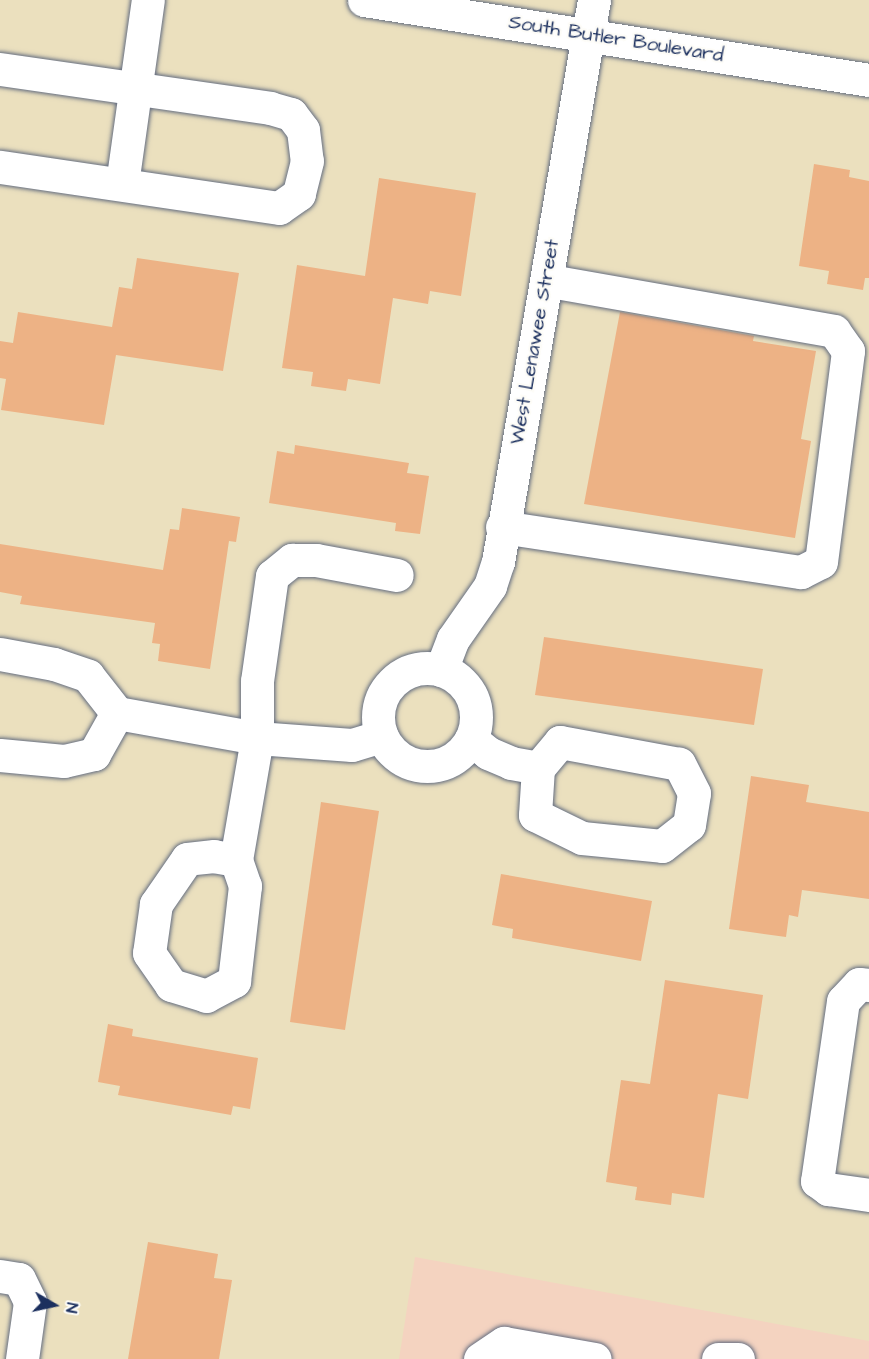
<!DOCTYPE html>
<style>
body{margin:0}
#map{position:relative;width:869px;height:1359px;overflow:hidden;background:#ebe0be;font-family:"Architects Daughter",sans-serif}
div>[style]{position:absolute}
.built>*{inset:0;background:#f4d3c0}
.building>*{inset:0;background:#edb285}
.roads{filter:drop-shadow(0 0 2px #646d80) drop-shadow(0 0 2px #646d80)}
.minor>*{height:33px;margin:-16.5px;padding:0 16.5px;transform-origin:16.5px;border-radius:16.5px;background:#fff}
.minor>.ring{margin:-16.5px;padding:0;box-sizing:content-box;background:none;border:33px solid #fff;border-radius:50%}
span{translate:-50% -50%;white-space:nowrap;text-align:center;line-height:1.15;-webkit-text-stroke:4.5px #fdfcf7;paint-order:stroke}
.street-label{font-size:20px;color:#1b2f5e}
.north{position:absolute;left:24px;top:1275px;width:60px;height:60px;-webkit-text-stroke:4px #fdfcf7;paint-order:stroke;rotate:99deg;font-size:16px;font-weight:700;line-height:24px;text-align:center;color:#1b2f5e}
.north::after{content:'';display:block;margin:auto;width:21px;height:27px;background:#1b2f5e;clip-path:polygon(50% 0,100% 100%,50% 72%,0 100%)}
</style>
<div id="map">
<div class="built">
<div style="clip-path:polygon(415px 1257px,869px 1341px,869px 1359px,399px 1359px)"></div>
</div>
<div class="building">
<div style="clip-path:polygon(814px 164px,850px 170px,849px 177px,869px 181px,869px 278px,865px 278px,863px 290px,827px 284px,829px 271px,799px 266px)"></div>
<div style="clip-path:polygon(379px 178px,476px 193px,461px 296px,430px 291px,428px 304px,393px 298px,380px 384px,348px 379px,346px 391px,311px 386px,313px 372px,282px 368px,297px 265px,365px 276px)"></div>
<div style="clip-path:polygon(137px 258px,239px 273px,223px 371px,116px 355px,104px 425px,1px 410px,6px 379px,0 378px,0 341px,13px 343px,18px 312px,112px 327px,119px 287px,132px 289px)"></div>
<div style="clip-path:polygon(620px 312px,754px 336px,753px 341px,816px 351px,801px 439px,811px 441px,795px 538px,584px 504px)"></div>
<div style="clip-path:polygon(295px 445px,409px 463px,407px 473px,429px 476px,420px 534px,395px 531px,396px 523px,269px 503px,277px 451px,294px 454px)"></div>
<div style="clip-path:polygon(182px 508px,240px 517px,236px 542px,229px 541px,210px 669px,158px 661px,160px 644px,152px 643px,155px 623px,20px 604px,22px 596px,0 592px,0 544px,163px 570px,170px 529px,179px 530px)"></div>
<div style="clip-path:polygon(544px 637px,763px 669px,754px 725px,535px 695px)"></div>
<div style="clip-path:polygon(751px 776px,809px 785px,806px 802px,869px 812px,869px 899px,802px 890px,798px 917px,789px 915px,786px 937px,729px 929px)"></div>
<div style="clip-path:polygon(321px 802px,379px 811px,345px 1030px,290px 1022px)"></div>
<div style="clip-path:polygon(501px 874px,652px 901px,641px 961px,512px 938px,513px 929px,492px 925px)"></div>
<div style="clip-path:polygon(665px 980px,763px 995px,748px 1099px,718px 1094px,704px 1198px,672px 1193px,671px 1205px,635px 1200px,637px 1187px,606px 1182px,621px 1080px,650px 1084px)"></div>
<div style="clip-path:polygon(108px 1024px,133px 1029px,132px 1036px,258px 1058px,250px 1109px,233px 1106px,231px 1115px,118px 1095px,120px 1086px,98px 1082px)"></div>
<div style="clip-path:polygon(148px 1242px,218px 1254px,214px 1278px,232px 1280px,219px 1359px,128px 1359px)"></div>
</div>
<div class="roads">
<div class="minor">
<div style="left:364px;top:0;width:511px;rotate:9deg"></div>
<div style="left:0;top:69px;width:273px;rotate:8.2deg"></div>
<div style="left:270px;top:108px;width:22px;rotate:16deg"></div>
<div style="left:291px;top:114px;width:20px;rotate:53deg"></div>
<div style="left:303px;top:130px;width:31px;rotate:83deg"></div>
<div style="left:307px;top:161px;width:34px;rotate:104deg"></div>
<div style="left:299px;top:194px;width:24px;rotate:145deg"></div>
<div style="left:279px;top:208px;width:282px;rotate:-171.6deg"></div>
<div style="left:122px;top:184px;width:186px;rotate:-82deg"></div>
<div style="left:502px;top:527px;width:302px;rotate:8.6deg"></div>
<div style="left:801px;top:572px;width:22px;rotate:-27deg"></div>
<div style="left:821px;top:562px;width:213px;rotate:-82.7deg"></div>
<div style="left:848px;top:351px;width:24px;rotate:-125deg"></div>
<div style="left:834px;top:331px;width:292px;rotate:-170deg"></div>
<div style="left:0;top:654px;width:55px;rotate:10.5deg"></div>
<div style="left:54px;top:664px;width:36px;rotate:19deg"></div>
<div style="left:88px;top:676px;width:47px;rotate:51.9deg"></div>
<div style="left:117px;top:713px;width:142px;rotate:10.1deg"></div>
<div style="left:257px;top:738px;width:95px;rotate:4.2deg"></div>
<div style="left:352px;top:745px;width:31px;rotate:-17deg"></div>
<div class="ring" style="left:378px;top:668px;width:65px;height:65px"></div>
<div style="left:441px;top:670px;width:33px;rotate:-69deg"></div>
<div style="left:453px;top:639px;width:65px;rotate:-55.1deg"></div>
<div style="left:490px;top:586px;width:25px;rotate:-72deg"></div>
<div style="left:498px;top:562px;width:570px;rotate:-80.31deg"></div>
<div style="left:471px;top:739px;width:22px;rotate:39deg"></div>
<div style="left:488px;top:753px;width:25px;rotate:23deg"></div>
<div style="left:511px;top:763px;width:27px;rotate:10deg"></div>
<div style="left:538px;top:768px;width:47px;rotate:93.7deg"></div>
<div style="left:535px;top:815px;width:52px;rotate:26.1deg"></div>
<div style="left:582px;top:838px;width:80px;rotate:5.7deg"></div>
<div style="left:662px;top:846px;width:34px;rotate:-38deg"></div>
<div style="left:689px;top:825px;width:32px;rotate:-81deg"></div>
<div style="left:694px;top:793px;width:33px;rotate:-117deg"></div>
<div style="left:679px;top:764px;width:121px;rotate:-169.5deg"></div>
<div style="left:560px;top:742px;width:34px;rotate:130deg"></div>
<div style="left:0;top:755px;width:64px;rotate:5.4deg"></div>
<div style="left:64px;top:761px;width:31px;rotate:-13deg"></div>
<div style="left:94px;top:754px;width:47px;rotate:-60.7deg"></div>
<div style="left:236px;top:860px;width:22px;rotate:-170deg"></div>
<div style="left:214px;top:856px;width:27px;rotate:174deg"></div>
<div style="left:187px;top:859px;width:55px;rotate:124.6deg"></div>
<div style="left:156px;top:904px;width:49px;rotate:98.1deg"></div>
<div style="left:149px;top:953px;width:39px;rotate:55deg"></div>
<div style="left:171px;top:985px;width:37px;rotate:17deg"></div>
<div style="left:206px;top:996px;width:32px;rotate:-28deg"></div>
<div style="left:234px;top:981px;width:96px;rotate:-83.4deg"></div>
<div style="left:245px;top:886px;width:28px;rotate:-109deg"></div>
<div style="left:236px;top:860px;width:124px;rotate:-80.2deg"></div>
<div style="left:257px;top:738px;width:57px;rotate:-90deg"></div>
<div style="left:257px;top:681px;width:106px;rotate:-81.9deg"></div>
<div style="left:272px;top:576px;width:26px;rotate:-39deg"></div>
<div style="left:292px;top:560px;width:24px"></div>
<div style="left:316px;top:560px;width:82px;rotate:10.5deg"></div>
<div style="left:869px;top:985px;width:10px;rotate:-174deg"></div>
<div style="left:859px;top:984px;width:23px;rotate:133deg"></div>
<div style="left:843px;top:1001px;width:182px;rotate:98.2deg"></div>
<div style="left:817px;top:1181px;width:14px;rotate:36deg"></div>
<div style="left:828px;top:1189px;width:41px;rotate:8.3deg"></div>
<div style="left:0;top:1276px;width:19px;rotate:9deg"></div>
<div style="left:19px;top:1279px;width:25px;rotate:64deg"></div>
<div style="left:30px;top:1302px;width:58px;rotate:98deg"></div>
<div style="left:480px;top:1359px;width:29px;rotate:-34deg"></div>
<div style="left:504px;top:1343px;width:92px;rotate:10deg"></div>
<div style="left:718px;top:1359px;width:20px"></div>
</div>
</div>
<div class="street-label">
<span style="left:616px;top:39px;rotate:9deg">South Butler Boulevard</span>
<span style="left:535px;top:342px;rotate:-80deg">West Lenawee Street</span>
</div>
<div class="north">N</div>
</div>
